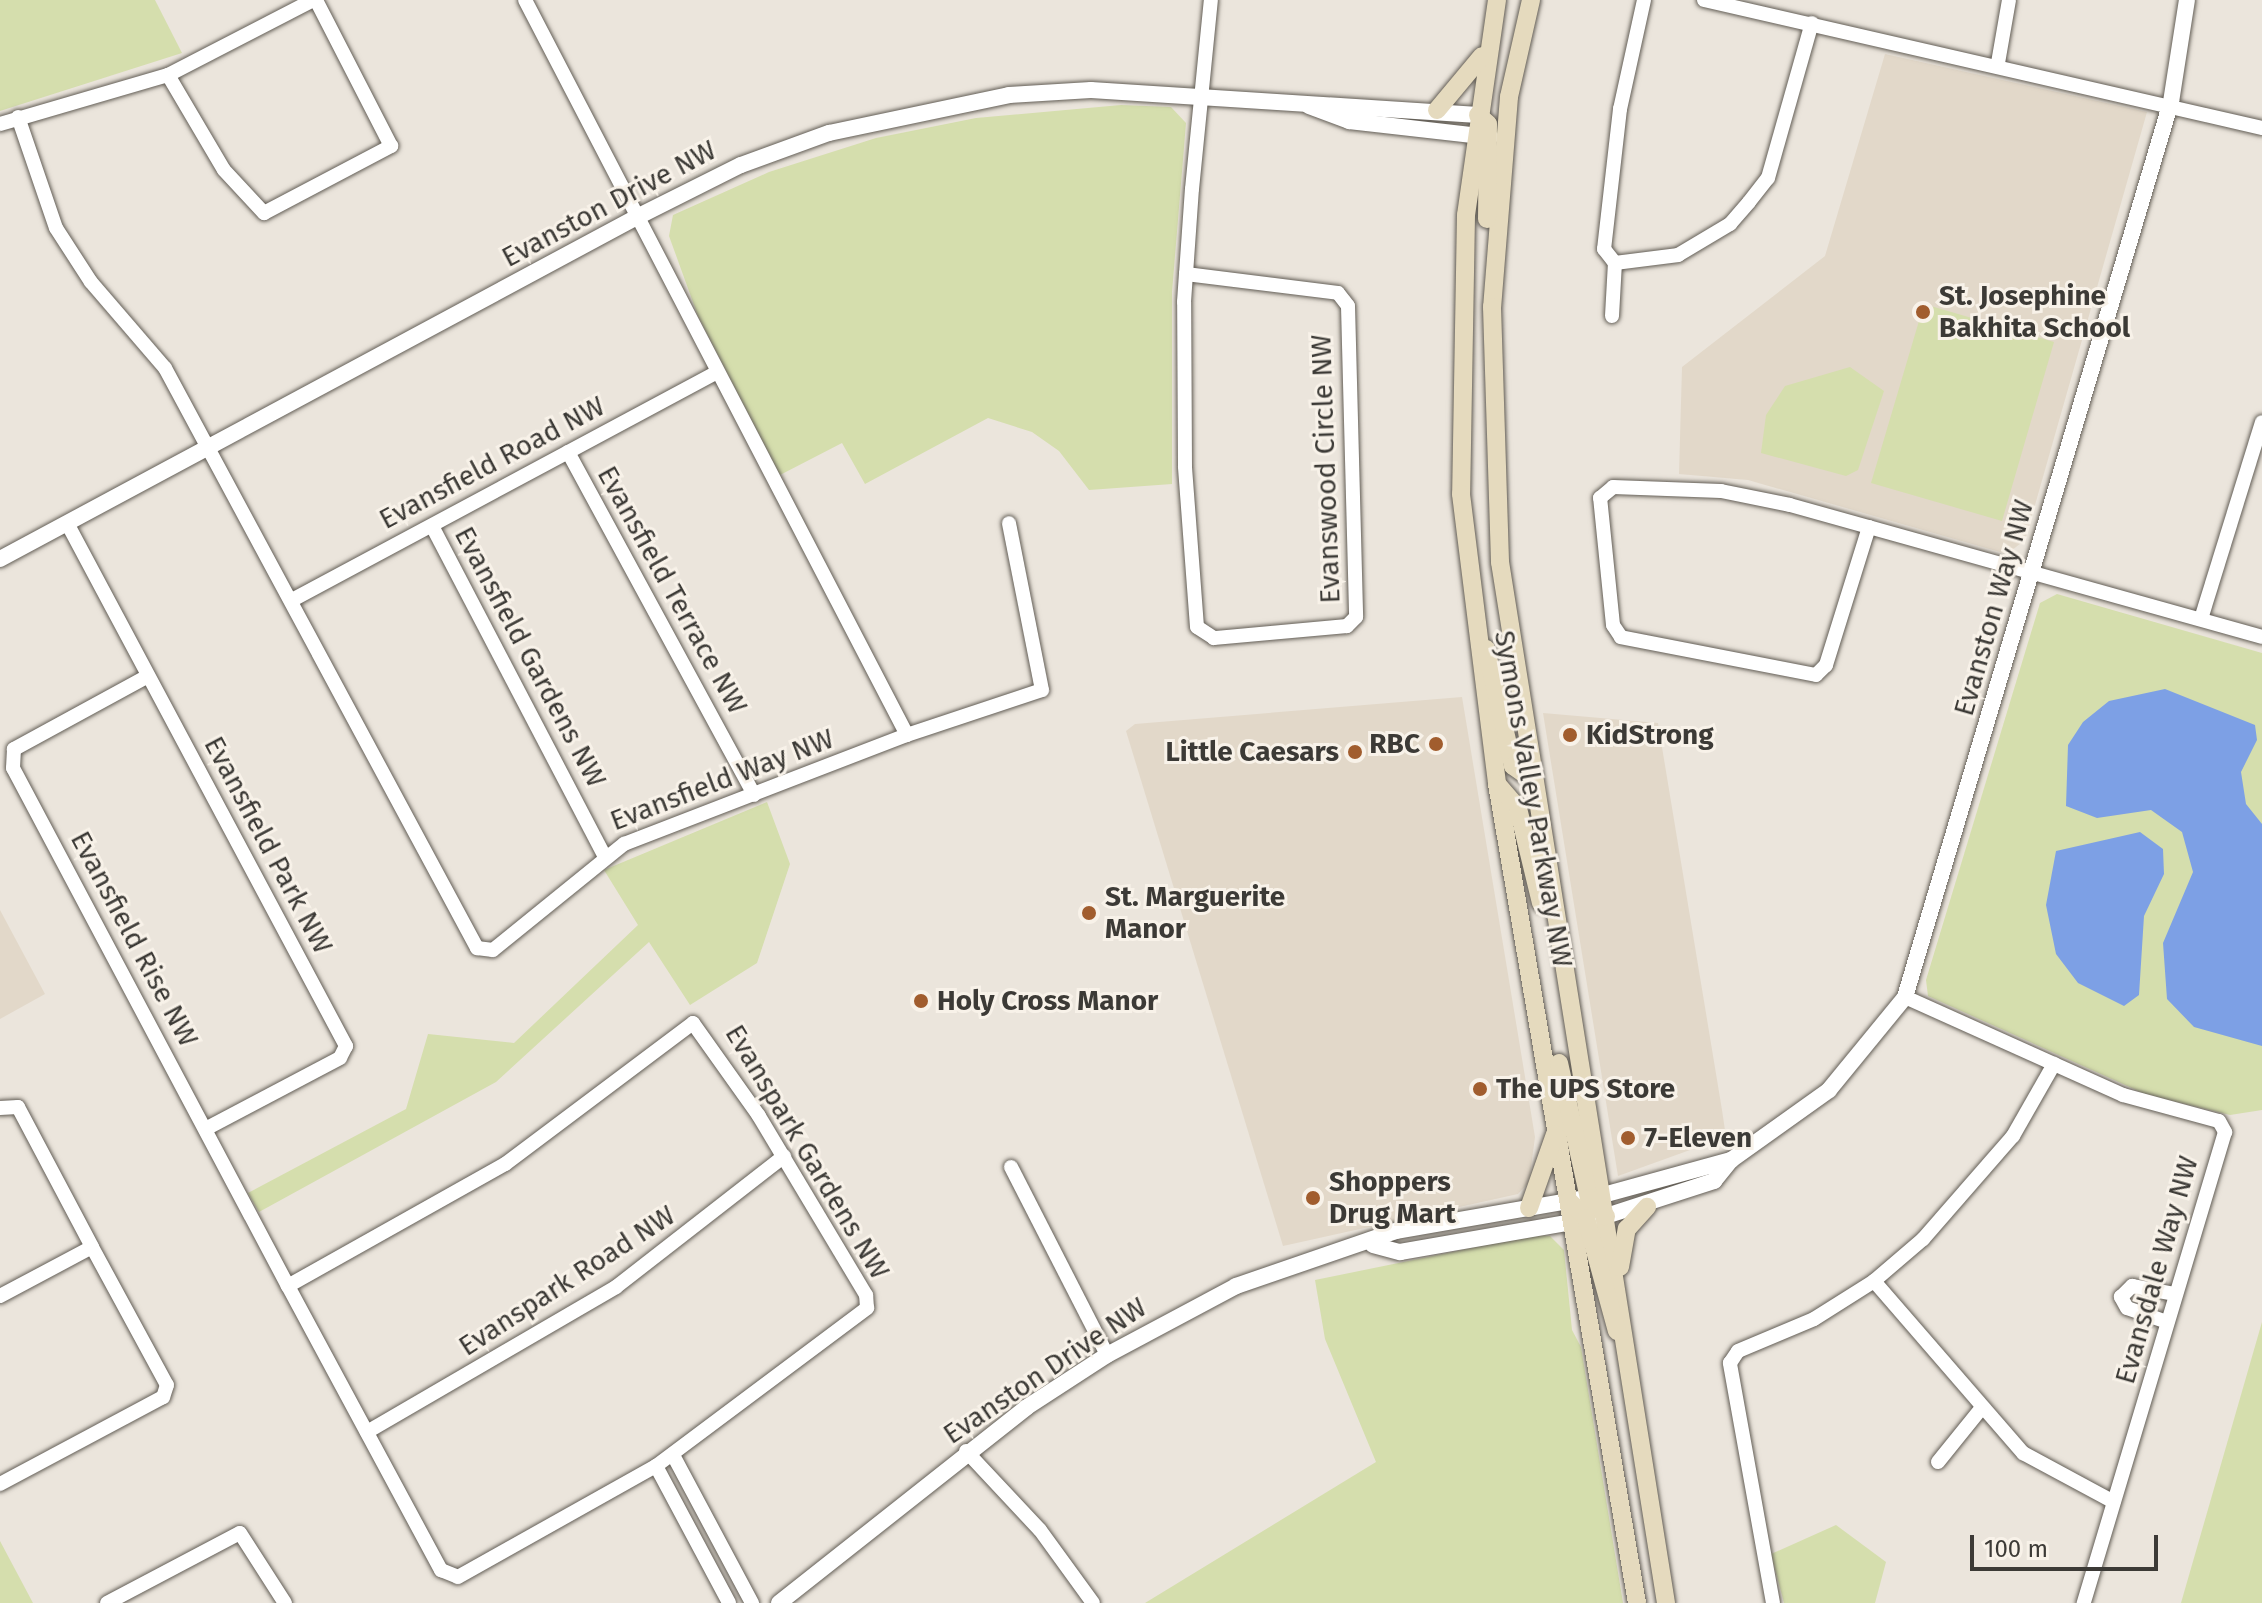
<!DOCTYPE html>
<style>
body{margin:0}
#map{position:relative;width:2262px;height:1603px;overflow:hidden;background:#ebe5dc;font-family:"Fira Sans",sans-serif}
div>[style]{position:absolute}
.built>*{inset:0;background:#e2d8c9}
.green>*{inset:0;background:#d5dead}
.water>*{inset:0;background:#7da0e5}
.roads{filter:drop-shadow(0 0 2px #625d55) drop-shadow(0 0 2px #625d55)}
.minor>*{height:14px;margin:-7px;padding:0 7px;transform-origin:7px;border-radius:7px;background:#fff}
.tertiary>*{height:16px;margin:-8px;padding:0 8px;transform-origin:8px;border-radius:8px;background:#fff}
.secondary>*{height:18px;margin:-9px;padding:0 9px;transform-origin:9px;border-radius:9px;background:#e5dabe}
.dots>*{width:22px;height:22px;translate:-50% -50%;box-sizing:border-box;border:4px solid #f8f2e9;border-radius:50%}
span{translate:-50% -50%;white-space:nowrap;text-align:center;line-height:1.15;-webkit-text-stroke:6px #f8f2e9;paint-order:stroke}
.street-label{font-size:28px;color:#3c3a36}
.poi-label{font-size:28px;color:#3c3a36;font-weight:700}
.left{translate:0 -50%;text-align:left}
.right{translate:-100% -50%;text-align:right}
.scale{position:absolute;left:1970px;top:1535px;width:188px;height:36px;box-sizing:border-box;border:4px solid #3c3a36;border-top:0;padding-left:10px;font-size:24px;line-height:28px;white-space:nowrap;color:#3c3a36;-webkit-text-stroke:6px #f8f2e9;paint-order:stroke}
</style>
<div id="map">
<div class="built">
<div style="clip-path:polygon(1885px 54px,2147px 112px,2025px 540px,2007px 554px,1748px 480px,1679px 474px,1682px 367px,1825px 256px)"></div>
<div style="clip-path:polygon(1462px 697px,1535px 1137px,1529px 1182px,1518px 1194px,1283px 1246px,1126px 731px,1135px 724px)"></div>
<div style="clip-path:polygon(1543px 713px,1658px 723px,1722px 1110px,1726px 1137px,1618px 1176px)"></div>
<div style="clip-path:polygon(0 910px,45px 994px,0 1019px)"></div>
</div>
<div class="green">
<div style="clip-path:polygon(0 0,155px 0,182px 53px,0 111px)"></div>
<div style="clip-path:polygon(1121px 105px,1171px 107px,1186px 123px,1172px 292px,1172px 484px,1089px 490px,1059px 451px,1032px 432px,988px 418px,865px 484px,842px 443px,780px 475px,698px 316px,669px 236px,673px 215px,769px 172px,876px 138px,976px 118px)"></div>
<div style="clip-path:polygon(1924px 304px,2054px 342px,2002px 521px,1871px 483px)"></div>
<div style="clip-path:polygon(1850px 367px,1884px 391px,1858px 470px,1846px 476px,1761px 453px,1766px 415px,1785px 386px)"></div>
<div style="clip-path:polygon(2057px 594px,2262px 653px,2262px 1110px,2230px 1115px,2145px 1094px,1928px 996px,1926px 980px,2040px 603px)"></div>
<div style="clip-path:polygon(767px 802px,790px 864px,757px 963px,690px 1005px,649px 942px,496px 1082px,259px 1212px,248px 1193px,406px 1109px,428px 1034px,514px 1043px,638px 925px,604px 870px)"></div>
<div style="clip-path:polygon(1536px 1235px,1550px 1236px,1564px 1250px,1572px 1330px,1581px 1347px,1623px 1603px,1145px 1603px,1376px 1462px,1325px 1339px,1315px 1280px)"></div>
<div style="clip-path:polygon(2262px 1322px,2262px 1603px,2181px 1603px)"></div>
<div style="clip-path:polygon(1836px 1525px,1886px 1562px,1875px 1603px,1784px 1603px,1771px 1554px)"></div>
<div style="clip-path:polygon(0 1541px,33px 1603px,0 1603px)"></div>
</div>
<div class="water">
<div style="clip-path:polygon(2165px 689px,2255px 725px,2257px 740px,2241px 772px,2246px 804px,2262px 824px,2262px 1046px,2194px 1027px,2167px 999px,2163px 943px,2193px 872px,2182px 832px,2151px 810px,2097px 818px,2066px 806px,2068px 745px,2083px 722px,2109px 701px)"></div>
<div style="clip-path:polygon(2140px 832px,2163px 849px,2164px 874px,2144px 916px,2139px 995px,2124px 1006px,2078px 983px,2056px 954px,2046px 905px,2056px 851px)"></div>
</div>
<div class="roads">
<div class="minor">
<div style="left:1644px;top:0;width:112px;rotate:102.4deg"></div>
<div style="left:1620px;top:109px;width:141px;rotate:96.5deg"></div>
<div style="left:1604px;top:249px;width:18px;rotate:52deg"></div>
<div style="left:1615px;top:263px;width:64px;rotate:-7.2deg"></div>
<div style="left:1678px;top:255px;width:61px;rotate:-30.8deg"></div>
<div style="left:1730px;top:224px;width:29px;rotate:-49deg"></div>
<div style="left:1749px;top:202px;width:31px;rotate:-52deg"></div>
<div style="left:1768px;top:178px;width:161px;rotate:-74.2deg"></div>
<div style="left:1704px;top:0;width:572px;rotate:12.92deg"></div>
<div style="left:1998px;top:63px;width:64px;rotate:-80.1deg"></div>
<div style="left:168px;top:75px;width:110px;rotate:59.5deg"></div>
<div style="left:224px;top:170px;width:59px;rotate:47.1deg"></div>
<div style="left:264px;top:213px;width:144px;rotate:-27.8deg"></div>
<div style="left:391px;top:146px;width:164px;rotate:-117.2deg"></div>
<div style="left:18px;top:117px;width:117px;rotate:71.1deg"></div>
<div style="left:56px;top:228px;width:64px;rotate:57.1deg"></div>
<div style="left:91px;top:282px;width:113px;rotate:49.3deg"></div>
<div style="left:165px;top:368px;width:659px;rotate:61.72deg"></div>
<div style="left:477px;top:948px;width:16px;rotate:7deg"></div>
<div style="left:493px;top:950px;width:169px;rotate:-39deg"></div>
<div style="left:624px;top:844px;width:303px;rotate:-21.1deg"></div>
<div style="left:907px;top:735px;width:828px;rotate:-117.46deg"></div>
<div style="left:0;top:124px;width:175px;rotate:-16.3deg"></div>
<div style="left:168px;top:75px;width:163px;rotate:-27.3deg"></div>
<div style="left:1186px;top:274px;width:153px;rotate:7.1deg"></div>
<div style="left:1338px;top:293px;width:16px;rotate:52deg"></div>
<div style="left:1348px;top:306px;width:311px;rotate:88.5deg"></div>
<div style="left:1356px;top:617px;width:13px;rotate:135deg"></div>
<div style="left:1347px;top:626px;width:134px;rotate:174.8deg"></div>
<div style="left:1214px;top:638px;width:20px;rotate:-147deg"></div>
<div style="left:1197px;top:627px;width:161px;rotate:-94.3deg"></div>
<div style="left:1185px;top:466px;width:164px;rotate:-90.3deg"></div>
<div style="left:1184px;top:302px;width:28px;rotate:-86deg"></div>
<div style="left:1186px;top:274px;width:85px;rotate:-86deg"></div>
<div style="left:1192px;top:189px;width:190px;rotate:-84.3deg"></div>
<div style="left:1612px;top:316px;width:53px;rotate:-86.8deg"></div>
<div style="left:568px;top:452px;width:390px;rotate:61.5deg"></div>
<div style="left:67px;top:523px;width:593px;rotate:61.92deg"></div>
<div style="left:346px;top:1046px;width:13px;rotate:117deg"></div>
<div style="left:340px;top:1058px;width:150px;rotate:152.2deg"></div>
<div style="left:432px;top:526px;width:371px;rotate:62.4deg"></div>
<div style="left:1869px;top:527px;width:145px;rotate:107.3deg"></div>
<div style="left:1826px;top:665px;width:14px;rotate:135deg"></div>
<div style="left:1816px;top:675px;width:199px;rotate:-169deg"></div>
<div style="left:1621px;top:637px;width:14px;rotate:-124deg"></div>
<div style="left:1613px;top:625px;width:128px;rotate:-95.8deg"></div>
<div style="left:1600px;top:498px;width:17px;rotate:-40deg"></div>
<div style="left:1613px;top:487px;width:108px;rotate:2.1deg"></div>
<div style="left:1721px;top:491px;width:70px;rotate:11.5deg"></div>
<div style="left:1790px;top:505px;width:490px;rotate:15.6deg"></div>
<div style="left:294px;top:599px;width:478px;rotate:-28.2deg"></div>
<div style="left:2201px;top:619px;width:206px;rotate:-72.8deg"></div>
<div style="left:148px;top:676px;width:153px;rotate:151.4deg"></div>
<div style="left:14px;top:749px;width:19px;rotate:93deg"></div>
<div style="left:13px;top:768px;width:586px;rotate:62.04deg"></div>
<div style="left:288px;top:1286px;width:323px;rotate:61.7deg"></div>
<div style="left:441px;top:1570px;width:18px;rotate:22deg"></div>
<div style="left:458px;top:1577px;width:227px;rotate:-29.3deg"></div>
<div style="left:656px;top:1466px;width:264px;rotate:-36.8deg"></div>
<div style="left:867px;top:1308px;width:13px;rotate:-94deg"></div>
<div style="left:866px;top:1295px;width:209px;rotate:-120.9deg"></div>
<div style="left:759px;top:1116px;width:114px;rotate:-125.4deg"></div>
<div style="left:693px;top:1023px;width:235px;rotate:143.1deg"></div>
<div style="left:505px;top:1164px;width:249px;rotate:150.7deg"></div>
<div style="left:907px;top:735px;width:142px;rotate:-18.4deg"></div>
<div style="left:1042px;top:690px;width:170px;rotate:-101.2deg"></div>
<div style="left:1905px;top:997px;width:239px;rotate:24.2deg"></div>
<div style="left:2123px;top:1095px;width:99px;rotate:15.2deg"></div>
<div style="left:2219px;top:1121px;width:13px;rotate:61deg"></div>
<div style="left:2225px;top:1132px;width:492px;rotate:106.7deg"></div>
<div style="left:0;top:1108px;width:18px;rotate:-3deg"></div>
<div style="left:18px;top:1107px;width:158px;rotate:62.1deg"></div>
<div style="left:1011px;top:1167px;width:211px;rotate:62.9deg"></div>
<div style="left:1874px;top:1281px;width:228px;rotate:49.1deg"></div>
<div style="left:2023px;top:1453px;width:103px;rotate:28.3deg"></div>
<div style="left:0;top:1296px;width:104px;rotate:-28deg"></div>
<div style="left:92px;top:1247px;width:157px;rotate:61.5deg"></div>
<div style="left:167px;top:1385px;width:13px;rotate:108deg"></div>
<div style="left:163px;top:1397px;width:185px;rotate:151.9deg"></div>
<div style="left:2167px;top:1322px;width:42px;rotate:-160.7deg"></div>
<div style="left:2127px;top:1308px;width:13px;rotate:-119deg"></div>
<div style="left:2121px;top:1297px;width:16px;rotate:-45deg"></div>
<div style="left:2132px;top:1286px;width:44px;rotate:10.5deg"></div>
<div style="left:367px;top:1432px;width:288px;rotate:-30.2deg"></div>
<div style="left:616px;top:1287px;width:213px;rotate:-37.9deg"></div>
<div style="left:966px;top:1451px;width:108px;rotate:46.9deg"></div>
<div style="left:1040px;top:1530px;width:90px;rotate:54deg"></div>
<div style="left:673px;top:1455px;width:168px;rotate:61.9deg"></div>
<div style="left:1938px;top:1462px;width:67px;rotate:-51.1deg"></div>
<div style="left:656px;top:1466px;width:155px;rotate:61.9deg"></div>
<div style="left:107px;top:1603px;width:150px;rotate:-27.8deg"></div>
<div style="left:240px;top:1533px;width:83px;rotate:57.3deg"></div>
<div style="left:1773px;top:1603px;width:244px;rotate:-100.2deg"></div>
<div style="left:1730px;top:1363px;width:14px;rotate:-56deg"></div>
<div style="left:1738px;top:1351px;width:82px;rotate:-22.8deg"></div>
<div style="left:1814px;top:1319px;width:71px;rotate:-32.3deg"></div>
<div style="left:1874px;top:1281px;width:65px;rotate:-40.6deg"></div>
<div style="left:1923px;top:1239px;width:137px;rotate:-48.9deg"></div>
<div style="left:2013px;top:1136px;width:83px;rotate:-60.3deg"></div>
</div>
<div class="tertiary">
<div style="left:1309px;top:106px;width:43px;rotate:20.6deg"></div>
<div style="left:1349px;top:121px;width:142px;rotate:6.5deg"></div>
<div style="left:0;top:559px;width:725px;rotate:-28.23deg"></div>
<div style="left:639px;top:216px;width:114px;rotate:-26.6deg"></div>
<div style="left:741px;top:165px;width:94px;rotate:-20deg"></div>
<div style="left:829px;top:133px;width:184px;rotate:-11.9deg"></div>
<div style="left:1009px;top:95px;width:82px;rotate:-3.5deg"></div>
<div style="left:1091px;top:90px;width:388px;rotate:3.7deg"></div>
<div style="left:1373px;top:1245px;width:28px;rotate:15deg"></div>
<div style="left:1400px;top:1252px;width:209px;rotate:-9.9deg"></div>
<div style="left:1606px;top:1216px;width:114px;rotate:-18deg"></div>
<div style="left:1714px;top:1181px;width:27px;rotate:-51deg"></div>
<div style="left:1731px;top:1160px;width:120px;rotate:-35.5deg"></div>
<div style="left:1829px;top:1090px;width:120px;rotate:-50.7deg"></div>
<div style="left:1905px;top:997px;width:934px;rotate:-73.45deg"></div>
<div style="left:2171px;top:102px;width:103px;rotate:-81.1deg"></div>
<div style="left:779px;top:1603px;width:316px;rotate:-38.3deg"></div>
<div style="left:1027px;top:1407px;width:95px;rotate:-33deg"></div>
<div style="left:1107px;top:1355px;width:146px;rotate:-28.1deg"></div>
<div style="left:1236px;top:1286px;width:169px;rotate:-19deg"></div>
<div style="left:1396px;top:1231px;width:210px;rotate:-9.9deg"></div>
<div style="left:1603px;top:1195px;width:133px;rotate:-15.3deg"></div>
</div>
<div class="secondary">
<div style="left:1497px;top:0;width:217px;rotate:98.2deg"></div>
<div style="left:1466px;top:215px;width:279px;rotate:91deg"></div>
<div style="left:1461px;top:494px;width:292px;rotate:82.9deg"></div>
<div style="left:1497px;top:784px;width:831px;rotate:80.3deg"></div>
<div style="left:1531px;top:0;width:99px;rotate:102.8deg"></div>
<div style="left:1509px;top:97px;width:211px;rotate:94.6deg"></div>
<div style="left:1492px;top:307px;width:255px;rotate:88.2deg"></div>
<div style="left:1500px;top:562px;width:1054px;rotate:80.94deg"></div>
<div style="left:1437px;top:110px;width:70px;rotate:-50.2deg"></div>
<div style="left:1478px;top:115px;width:13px;rotate:42deg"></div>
<div style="left:1488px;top:124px;width:95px;rotate:90.6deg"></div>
<div style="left:1486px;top:649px;width:120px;rotate:77deg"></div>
<div style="left:1513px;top:766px;width:21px;rotate:35deg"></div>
<div style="left:1497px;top:784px;width:32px;rotate:49deg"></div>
<div style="left:1518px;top:808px;width:98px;rotate:76.4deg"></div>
<div style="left:1559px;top:1063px;width:138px;rotate:77.5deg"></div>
<div style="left:1589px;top:1198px;width:25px;rotate:47deg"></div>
<div style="left:1569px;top:1201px;width:24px;rotate:45deg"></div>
<div style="left:1586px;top:1218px;width:117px;rotate:74.7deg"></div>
<div style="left:1529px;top:1208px;width:78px;rotate:-70.6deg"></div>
<div style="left:1620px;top:1267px;width:39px;rotate:-80deg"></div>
<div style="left:1627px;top:1229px;width:30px;rotate:-48deg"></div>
</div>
</div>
<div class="dots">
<div style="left:1923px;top:312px;background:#a15d2e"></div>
<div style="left:1570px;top:735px;background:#a15d2e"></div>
<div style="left:1436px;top:744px;background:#a15d2e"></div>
<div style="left:1355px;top:752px;background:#a15d2e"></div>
<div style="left:1089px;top:913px;background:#a15d2e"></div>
<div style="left:921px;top:1001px;background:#a15d2e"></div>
<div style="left:1480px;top:1089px;background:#a15d2e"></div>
<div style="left:1628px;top:1138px;background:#a15d2e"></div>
<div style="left:1313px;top:1198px;background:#a15d2e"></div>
</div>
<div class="street-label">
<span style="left:609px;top:204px;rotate:-28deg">Evanston Drive NW</span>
<span style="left:492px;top:463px;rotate:-28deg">Evansfield Road NW</span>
<span style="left:1326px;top:469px;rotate:-92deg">Evanswood Circle NW</span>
<span style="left:672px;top:590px;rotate:61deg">Evansfield Terrace NW</span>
<span style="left:1994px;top:608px;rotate:-74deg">Evanston Way NW</span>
<span style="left:530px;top:657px;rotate:62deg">Evansfield Gardens NW</span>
<span style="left:722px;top:780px;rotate:-21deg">Evansfield Way NW</span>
<span style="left:1533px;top:799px;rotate:80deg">Symons Valley Parkway NW</span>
<span style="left:268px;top:845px;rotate:62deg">Evansfield Park NW</span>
<span style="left:134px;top:939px;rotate:62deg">Evansfield Rise NW</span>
<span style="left:807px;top:1152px;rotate:59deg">Evanspark Gardens NW</span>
<span style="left:2157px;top:1270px;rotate:-74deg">Evansdale Way NW</span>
<span style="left:567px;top:1281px;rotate:-33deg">Evanspark Road NW</span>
<span style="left:1045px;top:1371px;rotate:-34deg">Evanston Drive NW</span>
</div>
<div class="poi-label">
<span class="left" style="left:1939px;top:312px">St. Josephine<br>Bakhita School</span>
<span class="left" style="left:1586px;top:735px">KidStrong</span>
<span class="right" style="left:1420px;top:744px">RBC</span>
<span class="right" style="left:1339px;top:752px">Little Caesars</span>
<span class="left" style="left:1105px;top:913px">St. Marguerite<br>Manor</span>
<span class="left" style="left:937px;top:1001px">Holy Cross Manor</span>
<span class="left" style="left:1496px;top:1089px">The UPS Store</span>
<span class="left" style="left:1644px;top:1138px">7-Eleven</span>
<span class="left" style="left:1329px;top:1198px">Shoppers<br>Drug Mart</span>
</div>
<div class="scale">100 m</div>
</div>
